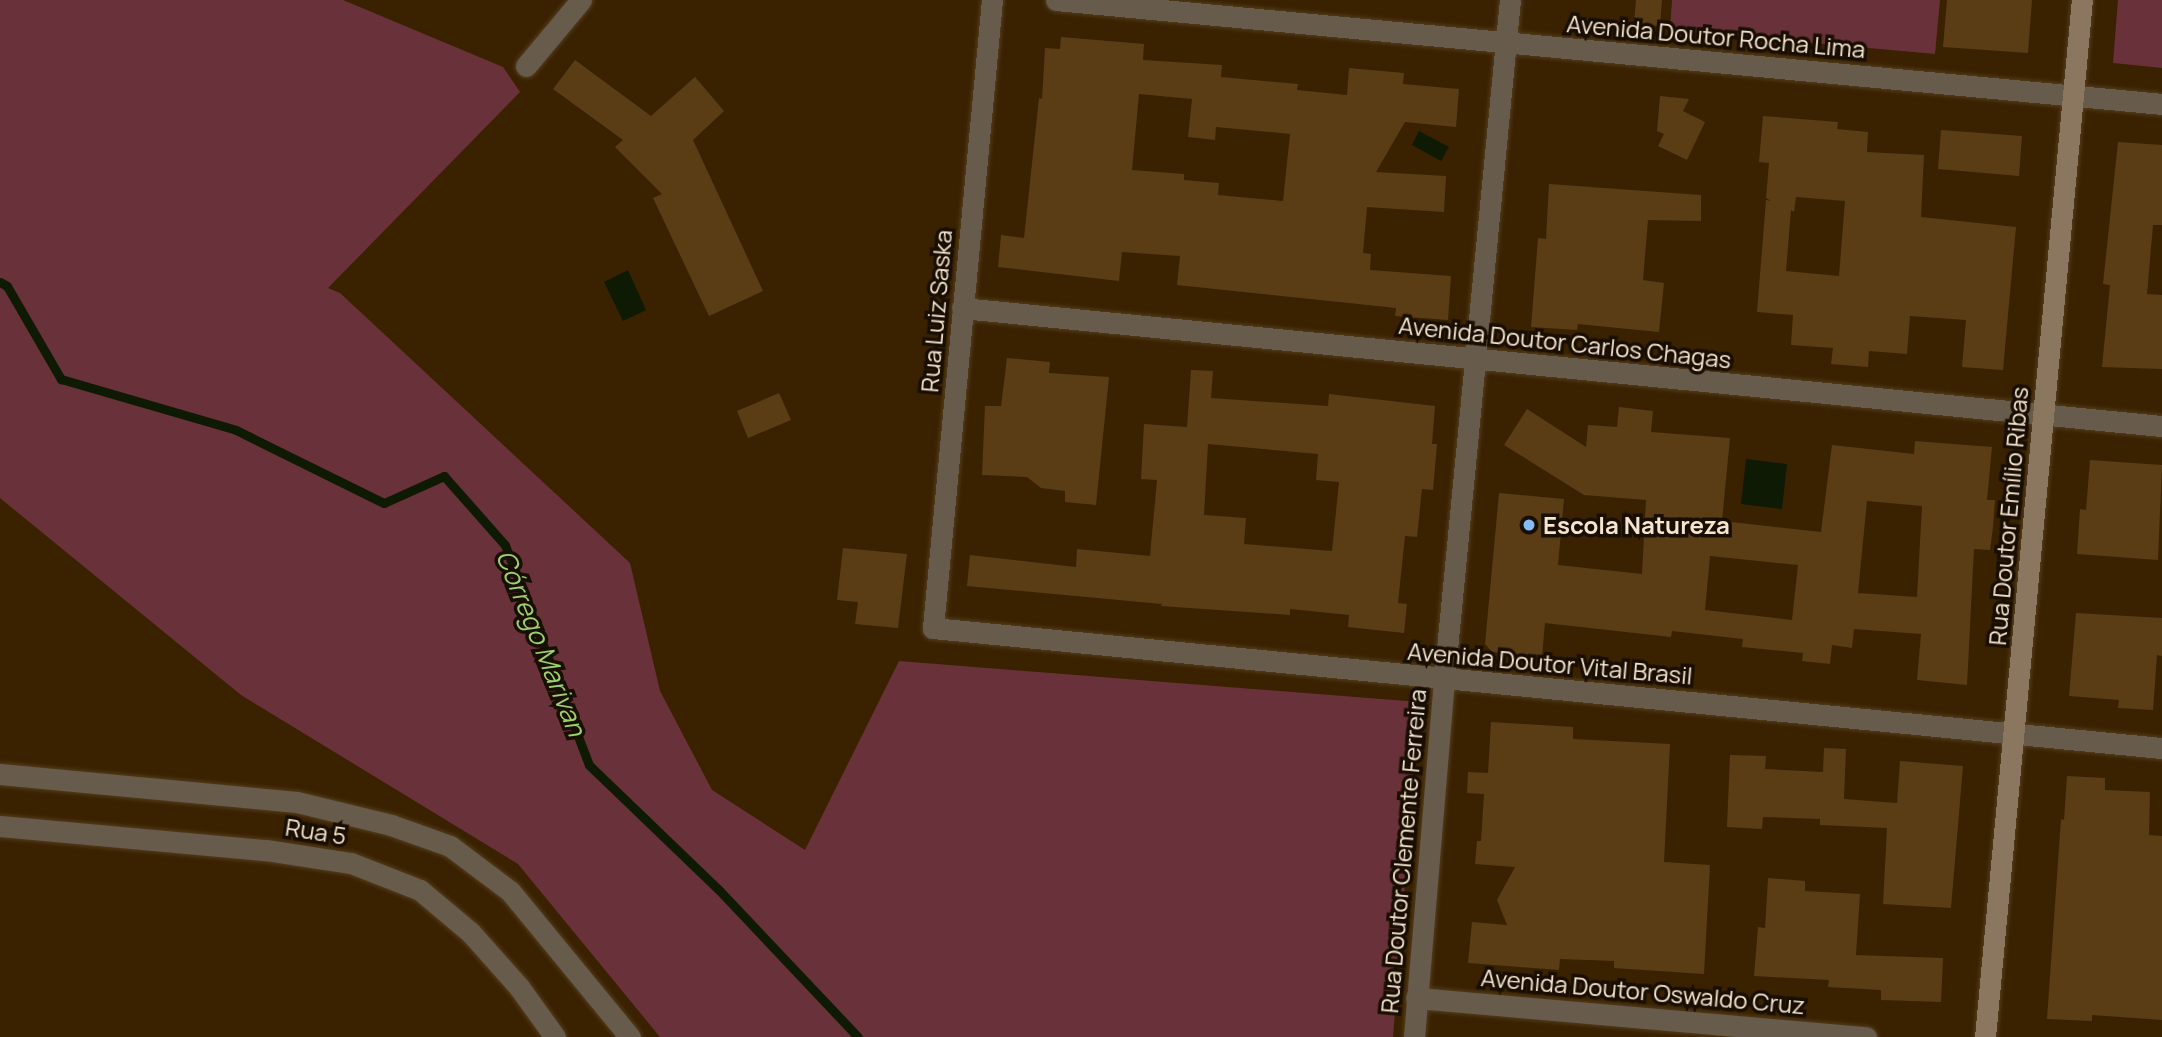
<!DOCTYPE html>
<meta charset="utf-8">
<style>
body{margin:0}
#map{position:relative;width:2162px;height:1037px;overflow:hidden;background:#3a2200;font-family:Manrope,sans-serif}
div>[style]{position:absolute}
.green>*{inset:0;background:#69313a}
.water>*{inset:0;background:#0e1a04}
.stream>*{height:9px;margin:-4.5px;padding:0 4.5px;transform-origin:4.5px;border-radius:4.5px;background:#0e1a04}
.building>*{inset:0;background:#5a3d15}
.roads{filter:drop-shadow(0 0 2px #543d1d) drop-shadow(0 0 2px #543d1d)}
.street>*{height:21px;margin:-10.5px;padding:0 10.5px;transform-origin:10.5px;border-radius:10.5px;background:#675b4c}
.secondary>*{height:21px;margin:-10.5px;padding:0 10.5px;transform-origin:10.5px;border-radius:10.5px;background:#8b775f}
.dots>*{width:19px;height:19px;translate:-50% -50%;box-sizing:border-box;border:4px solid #190e02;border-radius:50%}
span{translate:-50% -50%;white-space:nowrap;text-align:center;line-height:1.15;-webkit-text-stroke:7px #190e02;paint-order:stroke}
.street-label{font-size:24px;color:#f4e4d0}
.poi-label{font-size:24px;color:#f4e4d0;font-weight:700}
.left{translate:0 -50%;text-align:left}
.water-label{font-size:26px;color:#9cd26d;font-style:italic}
</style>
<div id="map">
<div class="green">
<div style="clip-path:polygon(0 0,343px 0,503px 67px,520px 92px,328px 288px,340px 293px,630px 563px,660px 691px,712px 790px,805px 850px,899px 661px,1419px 702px,1393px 1037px,660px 1037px,518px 864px,241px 695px,0 498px)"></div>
<div style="clip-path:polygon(1672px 0,1940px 0,1935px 54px,1670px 30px)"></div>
<div style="clip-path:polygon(2118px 0,2162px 0,2162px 68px,2113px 63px)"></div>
</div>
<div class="water">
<div style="clip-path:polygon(1419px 131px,1449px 147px,1441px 161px,1412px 145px)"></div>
<div style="clip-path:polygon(628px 270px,646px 310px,623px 321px,604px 282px)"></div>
<div style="clip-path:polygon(1746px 459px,1787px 464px,1782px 509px,1741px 504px)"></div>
</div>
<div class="stream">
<div style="left:0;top:282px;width:8px;rotate:30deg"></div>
<div style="left:7px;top:286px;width:108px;rotate:59.9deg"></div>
<div style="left:61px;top:379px;width:182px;rotate:16.2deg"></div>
<div style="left:236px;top:430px;width:165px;rotate:26.3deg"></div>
<div style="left:384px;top:503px;width:66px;rotate:-24.2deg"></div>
<div style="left:444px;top:476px;width:92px;rotate:48.5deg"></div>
<div style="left:505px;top:545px;width:235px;rotate:69.1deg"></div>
<div style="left:589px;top:765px;width:180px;rotate:43.9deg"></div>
<div style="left:719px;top:890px;width:202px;rotate:46.6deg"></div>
</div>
<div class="building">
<div style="clip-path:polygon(1636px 0,1662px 0,1660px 26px,1634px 24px)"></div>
<div style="clip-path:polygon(1947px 0,2032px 0,2028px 53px,1943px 47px)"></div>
<div style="clip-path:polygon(evenodd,1061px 37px,1144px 44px,1143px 60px,1222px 65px,1221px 77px,1298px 84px,1297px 90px,1347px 95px,1349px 68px,1404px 73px,1403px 84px,1459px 89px,1456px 127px,1405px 122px,1376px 172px,1446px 176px,1444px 212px,1367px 207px,1363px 253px,1371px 254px,1370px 270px,1451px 276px,1448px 320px,1395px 316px,1396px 308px,1177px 285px,1180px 256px,1122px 252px,1119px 281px,998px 267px,1001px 235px,1024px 238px,1039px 98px,1042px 99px,1045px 48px,1060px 49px,1061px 37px,1139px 94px,1192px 99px,1188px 137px,1215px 140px,1216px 127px,1290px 134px,1283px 201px,1218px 195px,1219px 183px,1184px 180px,1184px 174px,1132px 170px,1139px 94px)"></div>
<div style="clip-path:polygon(575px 60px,651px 116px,695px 77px,724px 111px,693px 140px,763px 291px,709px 316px,653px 198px,662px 194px,615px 147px,623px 140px,553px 89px)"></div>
<div style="clip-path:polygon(1660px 96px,1689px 99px,1683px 111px,1705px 122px,1687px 160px,1658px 146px,1664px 134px,1657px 131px)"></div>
<div style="clip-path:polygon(evenodd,1763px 116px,1838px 122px,1837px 129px,1868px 132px,1867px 152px,1924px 155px,1921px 217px,2016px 227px,2003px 370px,1962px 367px,1966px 320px,1910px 316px,1907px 354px,1869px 351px,1868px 367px,1831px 364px,1833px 348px,1791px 345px,1793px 315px,1757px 312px,1766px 200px,1771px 201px,1766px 198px,1769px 163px,1759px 162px,1763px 116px,1796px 197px,1845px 201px,1839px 276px,1786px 271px,1791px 210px,1794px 212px,1796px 197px)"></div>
<div style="clip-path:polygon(1941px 130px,2022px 136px,2019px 176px,1938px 169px)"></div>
<div style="clip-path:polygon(2118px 142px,2162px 145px,2162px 225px,2153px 225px,2147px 294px,2162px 295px,2162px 369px,2102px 367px,2110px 285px,2103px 284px)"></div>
<div style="clip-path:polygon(1549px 184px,1701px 195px,1701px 221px,1648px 220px,1643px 280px,1664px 283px,1659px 332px,1578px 324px,1577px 330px,1531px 327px,1538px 238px,1546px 239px)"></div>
<div style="clip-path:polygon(1007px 358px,1050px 362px,1049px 373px,1109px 377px,1096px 505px,1065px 502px,1065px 491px,1041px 488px,1027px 477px,982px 475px,985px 406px,1001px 406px)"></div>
<div style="clip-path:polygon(evenodd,1191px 370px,1213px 371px,1211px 398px,1328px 406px,1329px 394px,1435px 406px,1432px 444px,1437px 444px,1433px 490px,1422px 489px,1417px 537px,1405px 536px,1398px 603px,1407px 604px,1404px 633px,1348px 627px,1349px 615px,1290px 609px,1290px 615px,1161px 606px,1162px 604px,967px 586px,970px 555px,1076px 567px,1077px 549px,1150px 556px,1157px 480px,1141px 479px,1144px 424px,1187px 427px,1191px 370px,1208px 444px,1318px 454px,1316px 480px,1339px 482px,1332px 551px,1244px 544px,1246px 518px,1204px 515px,1208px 444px)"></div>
<div style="clip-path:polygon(779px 393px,791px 420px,748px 438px,737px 411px)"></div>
<div style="clip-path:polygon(evenodd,1619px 407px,1653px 411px,1651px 432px,1730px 438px,1722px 521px,1821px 532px,1832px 445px,1914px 454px,1915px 441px,1992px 447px,1987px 500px,1995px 500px,1993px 527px,1990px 550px,1974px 549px,1967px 685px,1917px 680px,1921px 634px,1854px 629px,1852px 648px,1832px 645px,1830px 664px,1802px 661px,1803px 653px,1742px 647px,1743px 639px,1672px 631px,1671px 637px,1545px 623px,1542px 657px,1492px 652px,1485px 644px,1499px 493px,1564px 499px,1558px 565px,1642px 574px,1646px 500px,1584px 495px,1504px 445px,1527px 409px,1586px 447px,1588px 425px,1617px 427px,1619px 407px,1867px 501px,1922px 506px,1917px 597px,1858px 593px,1867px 501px,1619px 407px,1710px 556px,1798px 565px,1792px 620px,1705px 610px,1710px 556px)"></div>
<div style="clip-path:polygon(2090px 460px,2162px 465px,2158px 560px,2077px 554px,2080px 509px,2086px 510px)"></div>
<div style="clip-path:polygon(843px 548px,907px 554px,898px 628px,855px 624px,858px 602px,837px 600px)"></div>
<div style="clip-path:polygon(2076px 613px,2162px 618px,2162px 656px,2157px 655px,2153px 710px,2118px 708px,2119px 700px,2069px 696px)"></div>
<div style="clip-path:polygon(1491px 722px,1573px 727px,1573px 739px,1670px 744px,1664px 862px,1710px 865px,1704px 974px,1614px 968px,1614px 961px,1560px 959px,1559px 970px,1468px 963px,1472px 922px,1507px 925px,1497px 900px,1515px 867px,1475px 864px,1477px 841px,1481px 841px,1484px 794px,1467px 793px,1468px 772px,1488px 773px)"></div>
<div style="clip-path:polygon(1824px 748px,1846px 749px,1844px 799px,1897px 803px,1900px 761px,1963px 766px,1951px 908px,1883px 904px,1887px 828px,1820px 825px,1820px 819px,1763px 817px,1762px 829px,1727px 827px,1730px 755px,1766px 756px,1765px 769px,1823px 772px)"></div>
<div style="clip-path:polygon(2067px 776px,2105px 778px,2105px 790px,2150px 792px,2149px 835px,2162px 836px,2162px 1020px,2092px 1015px,2092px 1021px,2047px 1019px,2061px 819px,2064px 820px)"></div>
<div style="clip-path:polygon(1768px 878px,1805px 881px,1805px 891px,1860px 894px,1856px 955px,1943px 958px,1941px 1002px,1881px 1000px,1881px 990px,1828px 987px,1829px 980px,1754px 976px,1758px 927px,1765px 928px)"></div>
</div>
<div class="roads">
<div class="street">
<div style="left:992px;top:0;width:631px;rotate:95.37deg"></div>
<div style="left:933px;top:628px;width:1235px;rotate:5.58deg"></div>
<div style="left:1056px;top:0;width:1111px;rotate:5.37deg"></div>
<div style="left:526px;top:66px;width:86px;rotate:-50.2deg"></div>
<div style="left:962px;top:308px;width:1206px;rotate:5.62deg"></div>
<div style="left:0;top:774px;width:298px;rotate:5.4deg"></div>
<div style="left:297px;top:802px;width:97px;rotate:13.7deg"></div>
<div style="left:391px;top:825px;width:63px;rotate:19.6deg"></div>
<div style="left:450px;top:846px;width:75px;rotate:36.9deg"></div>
<div style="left:510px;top:891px;width:189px;rotate:50.6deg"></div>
<div style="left:0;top:826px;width:267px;rotate:5.2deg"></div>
<div style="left:266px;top:850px;width:86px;rotate:8.7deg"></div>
<div style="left:351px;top:863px;width:74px;rotate:21.4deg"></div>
<div style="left:420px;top:890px;width:67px;rotate:40.1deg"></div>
<div style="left:471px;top:933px;width:72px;rotate:48.4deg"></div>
<div style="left:519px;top:987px;width:62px;rotate:54.2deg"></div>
<div style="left:1416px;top:998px;width:452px;rotate:5deg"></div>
<div style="left:1414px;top:1037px;width:358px;rotate:-85.2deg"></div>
<div style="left:1444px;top:680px;width:683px;rotate:-84.46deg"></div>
</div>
<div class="secondary">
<div style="left:1985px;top:1037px;width:1042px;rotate:-84.66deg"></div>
</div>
</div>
<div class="dots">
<div style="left:1529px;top:525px;background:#84bcfb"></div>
</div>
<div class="street-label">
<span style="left:1716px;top:36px;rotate:5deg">Avenida Doutor Rocha Lima</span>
<span style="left:936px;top:311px;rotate:-85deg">Rua Luiz Saska</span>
<span style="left:1565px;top:342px;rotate:6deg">Avenida Doutor Carlos Chagas</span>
<span style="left:2008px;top:516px;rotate:-85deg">Rua Doutor Emílio Ribas</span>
<span style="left:1550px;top:663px;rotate:5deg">Avenida Doutor Vital Brasil</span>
<span style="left:316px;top:831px;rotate:9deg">Rua 5</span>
<span style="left:1403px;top:851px;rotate:-85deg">Rua Doutor Clemente Ferreira</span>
<span style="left:1643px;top:991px;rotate:5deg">Avenida Doutor Oswaldo Cruz</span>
</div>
<div class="poi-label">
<span class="left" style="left:1543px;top:525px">Escola Natureza</span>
</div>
<div class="water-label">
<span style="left:541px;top:643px;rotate:68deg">Córrego Marivan</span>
</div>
</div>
